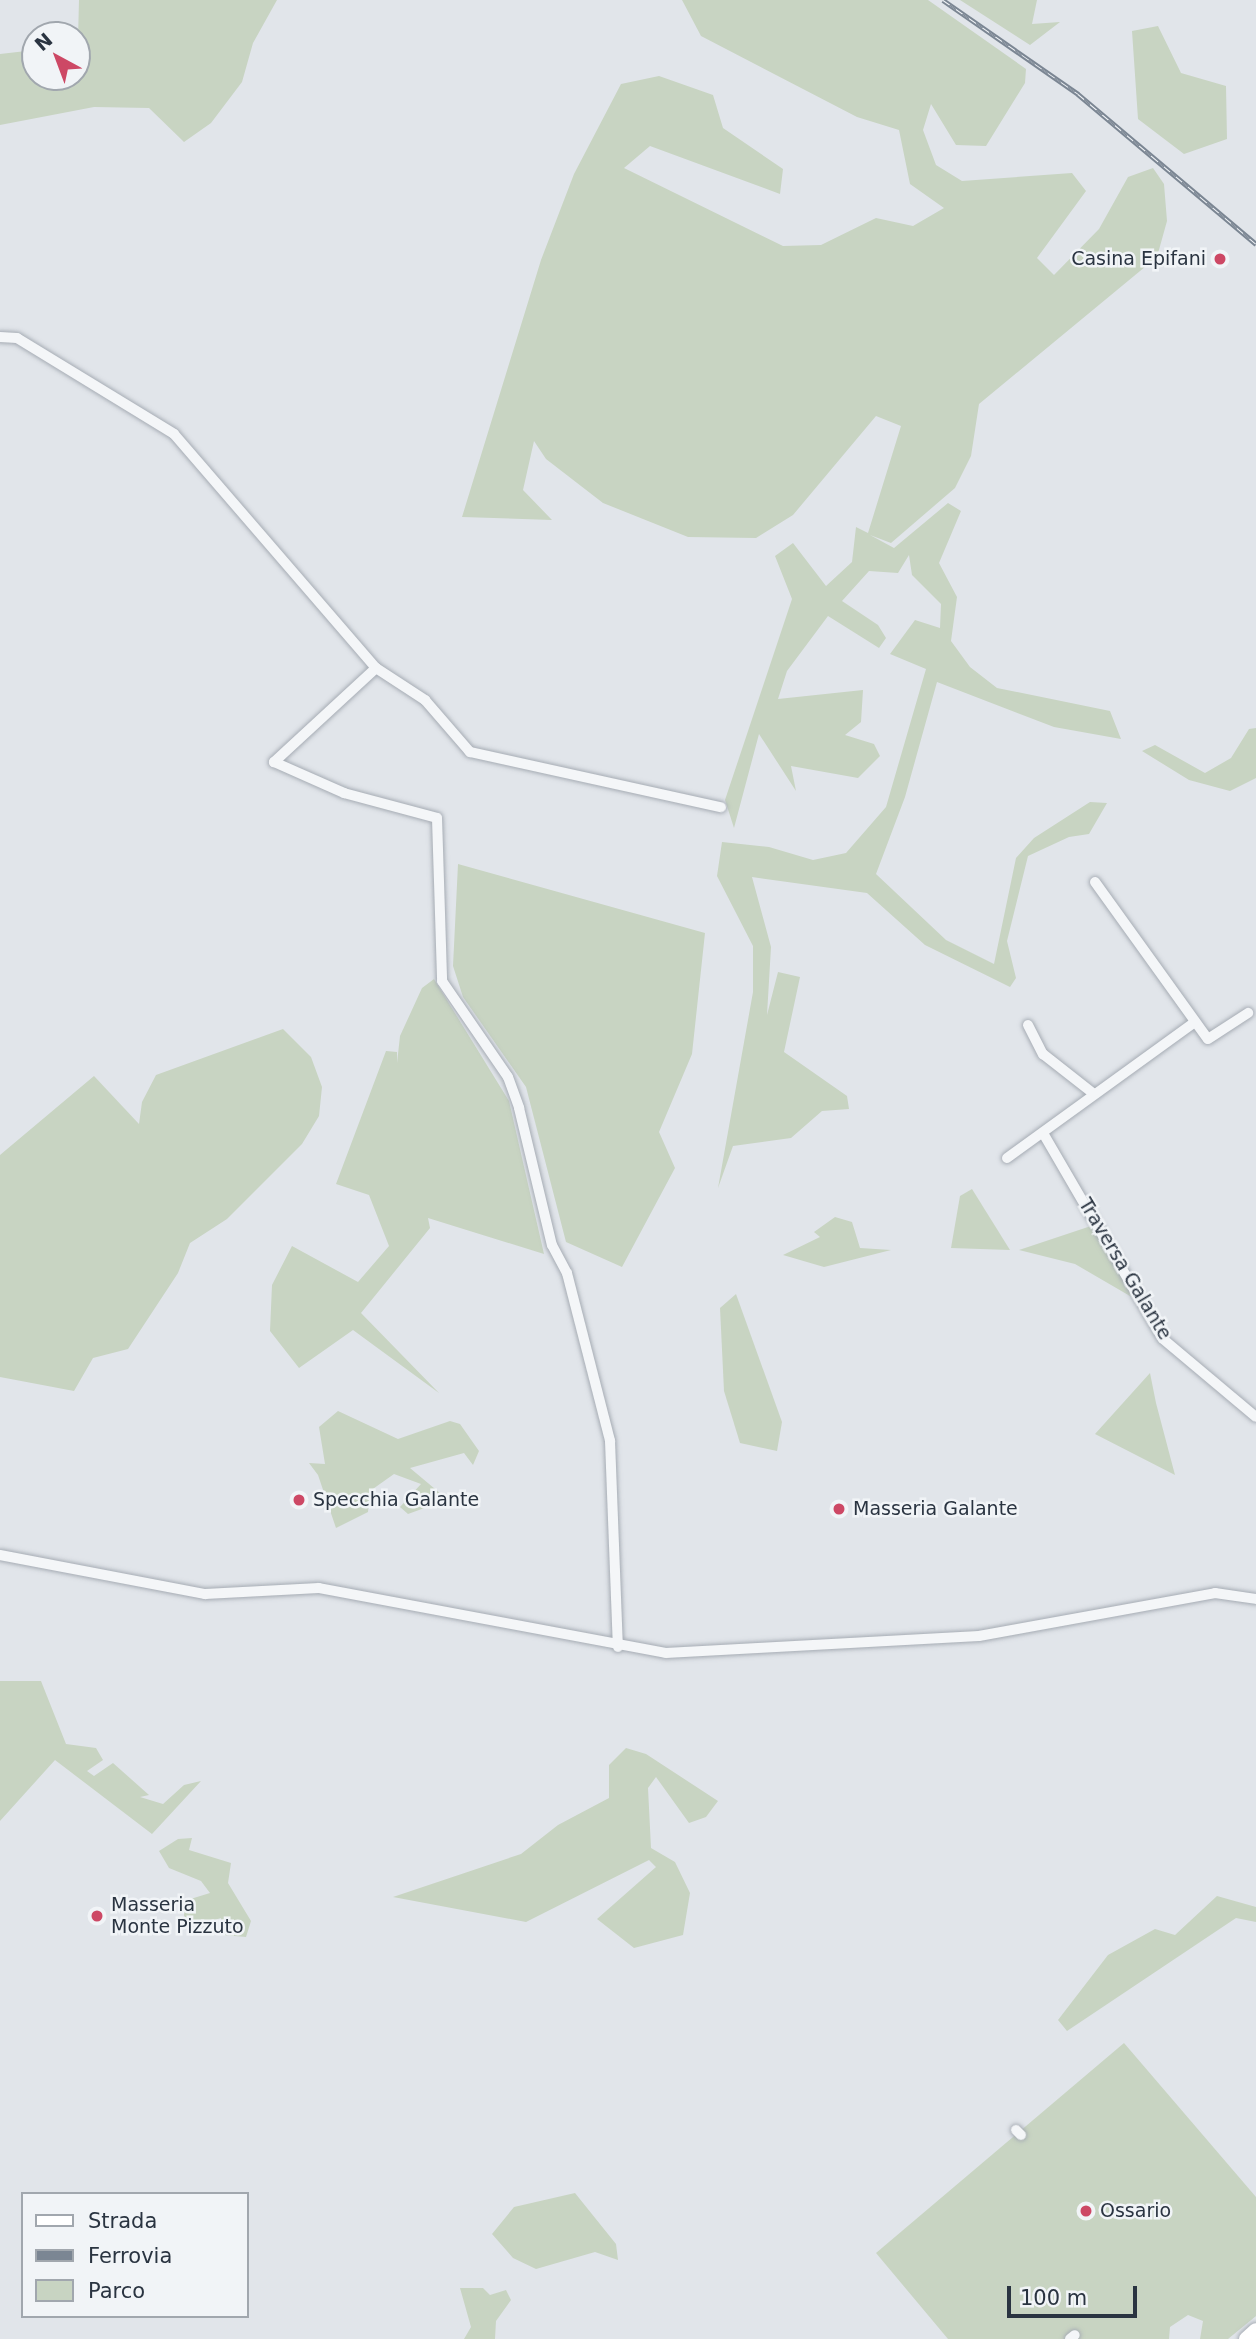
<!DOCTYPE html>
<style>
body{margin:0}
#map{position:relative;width:1256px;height:2339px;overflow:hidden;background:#e1e5ea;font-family:"DejaVu Sans",sans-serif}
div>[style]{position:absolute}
.green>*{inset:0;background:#c8d4c2}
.roads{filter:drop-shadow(0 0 2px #a6acb4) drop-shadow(0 0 2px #a6acb4)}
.minor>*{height:10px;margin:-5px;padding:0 5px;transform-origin:5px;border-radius:5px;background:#f4f6f8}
.major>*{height:14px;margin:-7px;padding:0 7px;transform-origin:7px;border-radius:7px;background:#fff}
.rail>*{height:5px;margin-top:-2.5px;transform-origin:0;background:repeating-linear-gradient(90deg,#f1f4f7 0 8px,#7b8693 0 16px);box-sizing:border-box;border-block:2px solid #7b8693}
.dots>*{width:19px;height:19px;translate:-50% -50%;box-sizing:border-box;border:4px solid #f1f4f7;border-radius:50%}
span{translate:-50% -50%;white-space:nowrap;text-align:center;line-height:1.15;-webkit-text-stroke:5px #f1f4f7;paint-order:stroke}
.poi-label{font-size:19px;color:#2a3441}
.right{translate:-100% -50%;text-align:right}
.left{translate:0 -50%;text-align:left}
.street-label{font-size:19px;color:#2a3441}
.legend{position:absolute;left:21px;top:2192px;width:228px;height:126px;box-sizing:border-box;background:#f1f4f7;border:2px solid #a1a7ae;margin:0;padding:9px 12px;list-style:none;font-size:21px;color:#2a3441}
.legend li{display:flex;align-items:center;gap:14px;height:35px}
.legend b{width:35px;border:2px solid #a1a7ae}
.north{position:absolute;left:21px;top:21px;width:70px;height:70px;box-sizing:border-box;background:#f1f4f7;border:2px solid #a1a7ae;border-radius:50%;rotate:319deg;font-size:19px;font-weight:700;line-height:28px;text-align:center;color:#2a3441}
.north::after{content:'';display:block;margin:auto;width:24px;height:32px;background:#cd4865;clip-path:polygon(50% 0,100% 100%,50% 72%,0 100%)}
.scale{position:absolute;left:1007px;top:2286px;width:130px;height:32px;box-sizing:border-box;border:4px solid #2a3441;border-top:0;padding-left:9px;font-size:21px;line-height:24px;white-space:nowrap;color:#2a3441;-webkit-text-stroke:5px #f1f4f7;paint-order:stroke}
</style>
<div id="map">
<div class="green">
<div style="clip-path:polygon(79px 0,277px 0,253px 43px,242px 82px,211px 123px,184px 142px,149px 108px,94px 107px,0 125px,0 54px,35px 50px,35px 77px,77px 77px)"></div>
<div style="clip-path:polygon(682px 0,928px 0,1026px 69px,1025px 83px,986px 146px,956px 145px,931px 104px,923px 130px,936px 165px,962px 181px,1072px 173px,1086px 191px,1037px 258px,1054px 275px,1099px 229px,1128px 177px,1153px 168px,1164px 184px,1167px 221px,1157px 257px,979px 404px,971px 456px,955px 488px,891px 543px,870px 535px,894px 548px,948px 503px,961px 511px,939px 563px,957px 597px,951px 641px,970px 667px,997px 688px,1110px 711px,1121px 739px,1054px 727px,937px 682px,905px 797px,876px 874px,946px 940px,994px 964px,1016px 858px,1034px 838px,1090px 802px,1107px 803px,1089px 834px,1069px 837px,1028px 856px,1007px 941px,1016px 978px,1010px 987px,925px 945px,867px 893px,752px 877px,771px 947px,767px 1015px,778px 972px,800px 977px,784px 1052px,847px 1096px,849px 1109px,822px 1111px,791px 1138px,733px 1146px,718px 1188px,753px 992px,753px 946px,717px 876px,722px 842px,769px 847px,813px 860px,846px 853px,886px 807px,926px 669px,890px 654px,915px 620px,940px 628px,941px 604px,912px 575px,909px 555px,898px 573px,869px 571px,842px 601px,878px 625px,886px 638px,879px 648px,828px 616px,787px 671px,778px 699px,863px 690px,861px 722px,845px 735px,874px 744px,880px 756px,858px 778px,791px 766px,796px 791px,759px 734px,734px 828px,725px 800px,792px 599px,775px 556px,793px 543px,826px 586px,852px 562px,856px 527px,868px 533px,901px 426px,876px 416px,793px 515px,756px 538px,688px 537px,603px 503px,546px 459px,534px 441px,523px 490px,552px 520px,462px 517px,541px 260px,574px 174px,621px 84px,659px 76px,713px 95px,723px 128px,783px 169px,780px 194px,650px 146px,624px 168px,783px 246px,821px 245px,876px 218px,913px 226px,944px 208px,910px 184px,899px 130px,857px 117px,701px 36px)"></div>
<div style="clip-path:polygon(960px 0,1037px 0,1032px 24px,1060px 22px,1030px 45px)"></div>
<div style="clip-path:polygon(1158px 26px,1181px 73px,1226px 86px,1227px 139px,1184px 154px,1138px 119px,1132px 31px)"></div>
<div style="clip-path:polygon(1256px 728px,1256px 778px,1230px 791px,1189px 780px,1142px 751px,1155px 745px,1205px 773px,1231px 758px,1249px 729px)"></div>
<div style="clip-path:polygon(458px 864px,705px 933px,692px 1054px,659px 1132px,675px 1168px,622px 1267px,566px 1242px,526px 1087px,463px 997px,453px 966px)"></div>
<div style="clip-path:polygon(434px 979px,509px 1101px,544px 1254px,428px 1218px,430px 1228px,361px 1313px,439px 1393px,353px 1330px,299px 1368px,270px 1331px,272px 1285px,292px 1246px,358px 1282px,389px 1246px,369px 1195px,336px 1184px,386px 1051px,397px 1052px,397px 1063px,400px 1036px,422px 988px)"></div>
<div style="clip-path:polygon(283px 1029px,311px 1057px,322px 1087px,319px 1116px,302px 1144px,227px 1219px,190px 1243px,178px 1273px,128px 1349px,93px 1358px,74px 1391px,0 1377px,0 1155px,94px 1076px,139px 1124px,142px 1102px,156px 1075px)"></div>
<div style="clip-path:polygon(972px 1189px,1010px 1250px,951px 1248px,960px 1196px)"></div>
<div style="clip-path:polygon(835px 1217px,852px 1222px,860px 1248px,891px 1250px,824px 1267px,783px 1255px,820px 1237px,814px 1232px)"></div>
<div style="clip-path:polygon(1094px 1225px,1142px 1303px,1075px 1264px,1019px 1250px)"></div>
<div style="clip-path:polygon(736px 1294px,782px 1422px,777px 1451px,740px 1443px,724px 1391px,720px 1308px)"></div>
<div style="clip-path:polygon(1150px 1373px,1156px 1403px,1175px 1475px,1095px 1434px)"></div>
<div style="clip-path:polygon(338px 1411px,398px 1439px,450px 1421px,460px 1424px,479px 1451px,473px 1465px,464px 1453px,410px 1468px,441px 1494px,441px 1502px,408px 1514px,400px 1507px,421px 1484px,394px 1474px,370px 1491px,368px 1512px,336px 1528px,318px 1475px,309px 1463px,325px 1464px,319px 1427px)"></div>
<div style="clip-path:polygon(0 1681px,41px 1681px,66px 1744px,96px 1748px,103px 1760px,87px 1771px,94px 1776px,113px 1763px,149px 1795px,140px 1797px,163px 1804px,184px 1785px,201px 1781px,152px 1834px,55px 1760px,0 1821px)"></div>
<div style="clip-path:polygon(626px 1748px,646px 1754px,718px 1801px,706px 1817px,689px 1823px,656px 1777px,648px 1788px,651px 1848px,675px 1862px,690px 1893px,683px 1935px,634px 1948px,597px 1919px,656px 1867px,649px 1860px,526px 1922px,393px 1897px,521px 1854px,558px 1825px,609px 1798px,609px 1765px)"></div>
<div style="clip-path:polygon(192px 1838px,189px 1850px,231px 1863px,228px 1883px,251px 1921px,246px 1937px,223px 1935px,221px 1918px,195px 1926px,184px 1916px,184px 1901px,210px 1893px,201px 1881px,169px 1868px,159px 1851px,178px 1839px)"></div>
<div style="clip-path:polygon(1217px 1896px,1256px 1907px,1256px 1922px,1236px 1918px,1067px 2031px,1058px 2020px,1108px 1955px,1155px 1929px,1175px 1935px)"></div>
<div style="clip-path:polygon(1124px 2043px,1256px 2197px,1256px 2316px,1228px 2339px,1200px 2339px,1203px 2321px,1188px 2315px,1170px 2327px,1169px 2339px,948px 2339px,876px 2253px)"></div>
<div style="clip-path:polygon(575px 2193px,616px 2244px,618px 2260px,595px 2252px,536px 2269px,513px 2258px,492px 2234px,514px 2207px)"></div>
<div style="clip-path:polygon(460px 2288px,483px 2288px,490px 2295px,506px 2290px,511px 2300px,496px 2321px,495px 2339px,464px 2339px,471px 2327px)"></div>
</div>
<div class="roads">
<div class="minor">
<div style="left:0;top:337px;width:17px;rotate:3deg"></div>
<div style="left:17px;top:338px;width:184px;rotate:31.4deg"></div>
<div style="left:174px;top:434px;width:309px;rotate:49.2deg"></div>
<div style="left:376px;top:668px;width:139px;rotate:137.3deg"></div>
<div style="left:274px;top:762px;width:77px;rotate:23.9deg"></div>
<div style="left:344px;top:793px;width:96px;rotate:15deg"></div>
<div style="left:437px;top:818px;width:163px;rotate:88.2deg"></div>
<div style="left:442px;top:981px;width:116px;rotate:55.5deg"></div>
<div style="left:508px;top:1077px;width:33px;rotate:70deg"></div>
<div style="left:519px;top:1108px;width:141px;rotate:76.5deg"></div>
<div style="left:552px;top:1245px;width:32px;rotate:62deg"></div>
<div style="left:567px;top:1273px;width:173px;rotate:75.6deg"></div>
<div style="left:610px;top:1441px;width:206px;rotate:87.8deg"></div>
<div style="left:376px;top:668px;width:59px;rotate:33.1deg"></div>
<div style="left:425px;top:700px;width:69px;rotate:49.1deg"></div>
<div style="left:470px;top:752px;width:257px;rotate:12.4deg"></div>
<div style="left:1095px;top:882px;width:193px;rotate:54.3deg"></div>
<div style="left:1208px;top:1039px;width:48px;rotate:-33deg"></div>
<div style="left:1028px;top:1025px;width:33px;rotate:63deg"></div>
<div style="left:1043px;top:1054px;width:65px;rotate:38.1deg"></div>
<div style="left:1043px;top:1133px;width:238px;rotate:59.8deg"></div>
<div style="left:1163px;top:1339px;width:121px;rotate:40deg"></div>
<div style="left:1007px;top:1158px;width:232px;rotate:-35.9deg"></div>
<div style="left:0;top:1555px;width:209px;rotate:10.8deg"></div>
<div style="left:205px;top:1594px;width:114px;rotate:-3deg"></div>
<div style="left:319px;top:1588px;width:353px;rotate:10.6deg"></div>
<div style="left:666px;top:1653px;width:313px;rotate:-3.1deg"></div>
<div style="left:979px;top:1636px;width:240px;rotate:-10.3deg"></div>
<div style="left:1215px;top:1593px;width:41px;rotate:8.3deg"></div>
<div style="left:1016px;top:2130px;width:7px;rotate:45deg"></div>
<div style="left:1070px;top:2339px;width:6px;rotate:-39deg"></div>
</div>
<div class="major">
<div style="left:1246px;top:2339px;width:13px;rotate:-42deg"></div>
</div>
</div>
<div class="rail">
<div style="left:943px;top:0;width:165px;rotate:34.8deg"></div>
<div style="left:1078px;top:94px;width:233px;rotate:40.1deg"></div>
</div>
<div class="dots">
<div style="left:1220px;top:259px;background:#cd4865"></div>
<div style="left:299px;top:1500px;background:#cd4865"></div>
<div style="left:839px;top:1509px;background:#cd4865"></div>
<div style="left:97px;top:1916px;background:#cd4865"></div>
<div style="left:1086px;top:2211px;background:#cd4865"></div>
</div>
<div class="poi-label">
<span class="right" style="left:1206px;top:259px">Casina Epifani</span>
<span class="left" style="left:313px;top:1500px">Specchia Galante</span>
<span class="left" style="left:853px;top:1509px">Masseria Galante</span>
<span class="left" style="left:111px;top:1916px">Masseria<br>Monte Pizzuto</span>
<span class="left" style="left:1100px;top:2211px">Ossario</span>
</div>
<div class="street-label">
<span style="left:1125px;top:1269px;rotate:59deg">Traversa Galante</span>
</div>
<ul class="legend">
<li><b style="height:9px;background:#fff"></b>Strada</li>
<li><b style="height:9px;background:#7b8693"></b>Ferrovia</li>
<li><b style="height:19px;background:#c8d4c2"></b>Parco</li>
</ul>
<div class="north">N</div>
<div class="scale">100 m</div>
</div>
